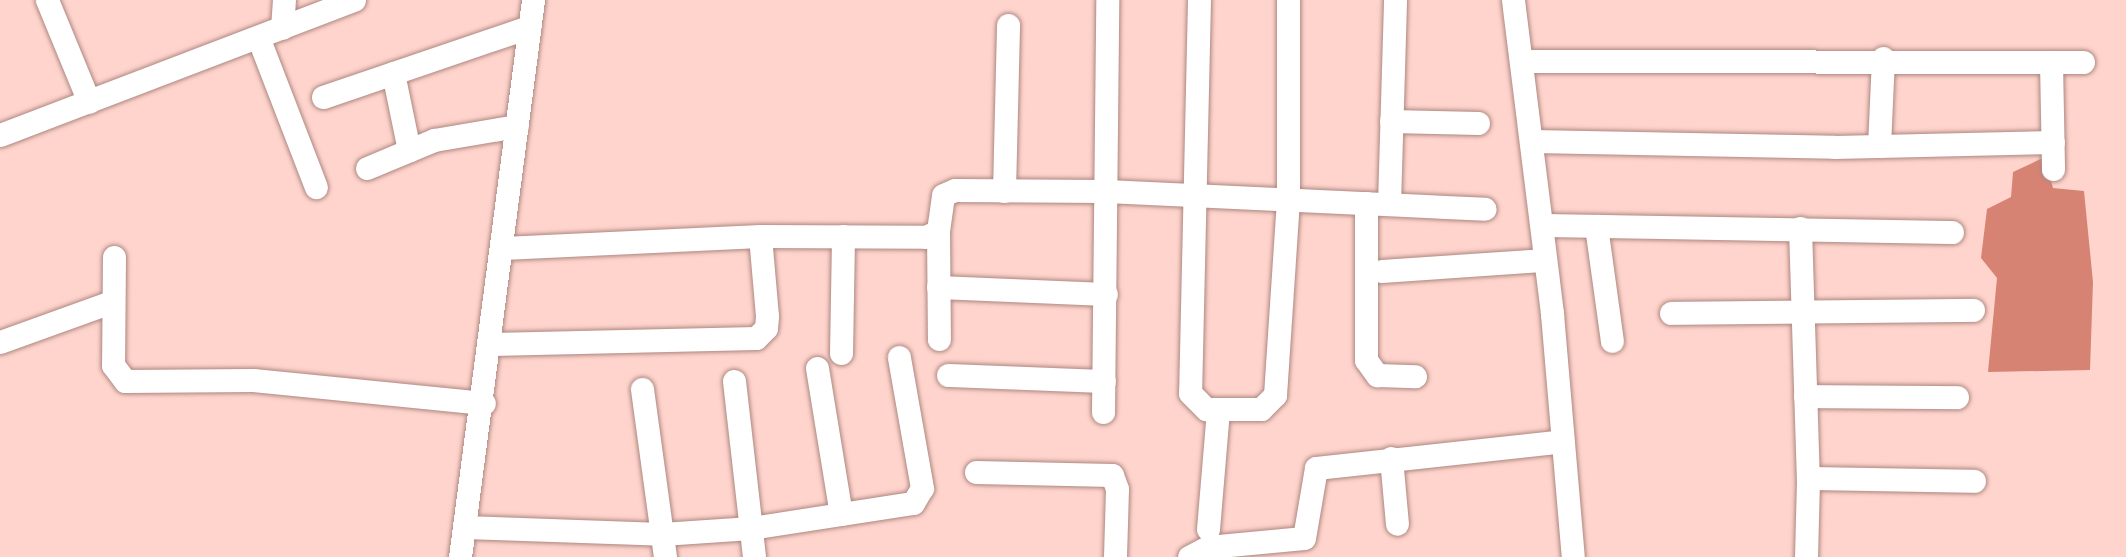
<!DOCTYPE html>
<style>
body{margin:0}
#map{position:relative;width:2126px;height:557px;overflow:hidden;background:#fed4cc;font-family:"Titillium Web",sans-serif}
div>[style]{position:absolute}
.water>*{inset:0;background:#d78374}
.roads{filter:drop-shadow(0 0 2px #ae8780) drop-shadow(0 0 2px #ae8780)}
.minor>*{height:23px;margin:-11.5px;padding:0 11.5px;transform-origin:11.5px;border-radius:11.5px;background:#fff}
span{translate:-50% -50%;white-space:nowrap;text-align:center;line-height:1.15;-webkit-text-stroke:7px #fed4cc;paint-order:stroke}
</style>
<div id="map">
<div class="water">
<div style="clip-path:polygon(2045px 157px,2053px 188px,2084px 191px,2093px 282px,2090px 370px,1988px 372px,1997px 278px,1981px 258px,1987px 209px,2011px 197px,2013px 172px)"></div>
</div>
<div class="roads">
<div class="minor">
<div style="left:47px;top:0;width:110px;rotate:67.6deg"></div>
<div style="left:1199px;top:0;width:393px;rotate:91.3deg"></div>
<div style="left:1190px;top:393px;width:23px;rotate:45deg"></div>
<div style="left:1206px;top:409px;width:55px"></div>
<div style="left:1261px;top:409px;width:20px;rotate:-45deg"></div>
<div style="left:1275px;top:395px;width:195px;rotate:-86.2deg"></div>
<div style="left:1288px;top:200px;width:200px;rotate:-90deg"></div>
<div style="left:1513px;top:0;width:316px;rotate:82.9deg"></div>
<div style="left:1552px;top:314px;width:244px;rotate:85.1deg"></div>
<div style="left:282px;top:28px;width:28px;rotate:-86deg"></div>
<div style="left:258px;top:37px;width:161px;rotate:68.9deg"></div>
<div style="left:1522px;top:61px;width:561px;rotate:0.1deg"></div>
<div style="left:2051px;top:62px;width:107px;rotate:88.9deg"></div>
<div style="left:393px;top:73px;width:79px;rotate:78.3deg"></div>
<div style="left:323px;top:97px;width:218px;rotate:-18.8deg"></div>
<div style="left:1391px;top:121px;width:87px;rotate:1.3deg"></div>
<div style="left:0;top:135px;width:379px;rotate:-20.9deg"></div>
<div style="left:1532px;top:141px;width:302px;rotate:1.1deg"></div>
<div style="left:1834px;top:147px;width:219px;rotate:-1.3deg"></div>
<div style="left:1879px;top:146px;width:88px;rotate:-87.4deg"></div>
<div style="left:367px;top:168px;width:73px;rotate:-22.7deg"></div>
<div style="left:434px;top:140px;width:84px;rotate:-9.6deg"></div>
<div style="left:1004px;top:191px;width:166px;rotate:-88.6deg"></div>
<div style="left:1366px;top:203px;width:157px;rotate:90deg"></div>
<div style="left:1366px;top:360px;width:19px;rotate:54deg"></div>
<div style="left:1377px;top:375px;width:38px;rotate:2deg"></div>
<div style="left:1389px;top:204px;width:204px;rotate:-88.3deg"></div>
<div style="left:1542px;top:225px;width:410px;rotate:1deg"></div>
<div style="left:1596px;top:226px;width:116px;rotate:82.1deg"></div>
<div style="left:1800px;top:228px;width:250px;rotate:88.2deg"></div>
<div style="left:1808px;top:478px;width:166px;rotate:1deg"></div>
<div style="left:938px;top:231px;width:108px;rotate:89.5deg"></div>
<div style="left:503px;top:248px;width:257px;rotate:-2.7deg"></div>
<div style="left:760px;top:236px;width:166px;rotate:0.3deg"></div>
<div style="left:926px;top:237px;width:13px;rotate:-27deg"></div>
<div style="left:938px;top:231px;width:36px;rotate:-82deg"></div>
<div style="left:943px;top:195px;width:13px;rotate:-23deg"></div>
<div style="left:955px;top:190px;width:151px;rotate:0.4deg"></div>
<div style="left:1106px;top:191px;width:379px;rotate:2.7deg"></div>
<div style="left:114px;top:257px;width:108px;rotate:90.5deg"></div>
<div style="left:113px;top:365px;width:20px;rotate:53deg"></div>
<div style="left:125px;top:381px;width:128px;rotate:-0.4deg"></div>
<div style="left:253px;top:380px;width:232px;rotate:5.7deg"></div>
<div style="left:1382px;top:271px;width:163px;rotate:-3.9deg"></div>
<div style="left:938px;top:287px;width:168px;rotate:2.4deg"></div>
<div style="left:1671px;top:313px;width:302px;rotate:-0.6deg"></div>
<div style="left:0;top:342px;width:118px;rotate:-19.8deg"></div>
<div style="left:491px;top:344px;width:265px;rotate:-1.3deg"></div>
<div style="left:756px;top:338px;width:14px;rotate:-45deg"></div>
<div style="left:766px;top:328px;width:12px;rotate:-85deg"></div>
<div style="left:767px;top:316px;width:80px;rotate:-95deg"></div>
<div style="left:841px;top:353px;width:117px;rotate:-89deg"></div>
<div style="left:817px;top:368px;width:148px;rotate:80.7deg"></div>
<div style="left:948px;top:375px;width:156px;rotate:2.2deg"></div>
<div style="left:734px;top:381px;width:177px;rotate:83.5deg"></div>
<div style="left:642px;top:389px;width:170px;rotate:82.2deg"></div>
<div style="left:1805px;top:396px;width:152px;rotate:0.4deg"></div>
<div style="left:1103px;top:412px;width:412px;rotate:-89.4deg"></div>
<div style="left:1391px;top:458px;width:66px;rotate:84.8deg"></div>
<div style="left:976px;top:472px;width:136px;rotate:1.3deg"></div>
<div style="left:1112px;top:475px;width:15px;rotate:70deg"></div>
<div style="left:1117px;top:489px;width:68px;rotate:91.7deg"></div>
<div style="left:465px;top:527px;width:197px;rotate:2deg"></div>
<div style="left:662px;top:534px;width:89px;rotate:-3.9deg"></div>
<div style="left:751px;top:528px;width:164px;rotate:-8.8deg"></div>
<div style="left:913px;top:503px;width:17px;rotate:-59deg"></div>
<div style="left:922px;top:488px;width:133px;rotate:-100deg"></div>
<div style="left:1208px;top:529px;width:120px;rotate:-85.2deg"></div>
<div style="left:460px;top:557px;width:562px;rotate:-82.53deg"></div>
<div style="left:1189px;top:557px;width:21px;rotate:-28deg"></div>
<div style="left:1208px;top:547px;width:96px;rotate:-5.4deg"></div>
<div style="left:1304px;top:538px;width:71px;rotate:-80.3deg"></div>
<div style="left:1316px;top:468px;width:248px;rotate:-6.2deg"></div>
<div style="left:1806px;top:557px;width:79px;rotate:-88.5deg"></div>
</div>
</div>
</div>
